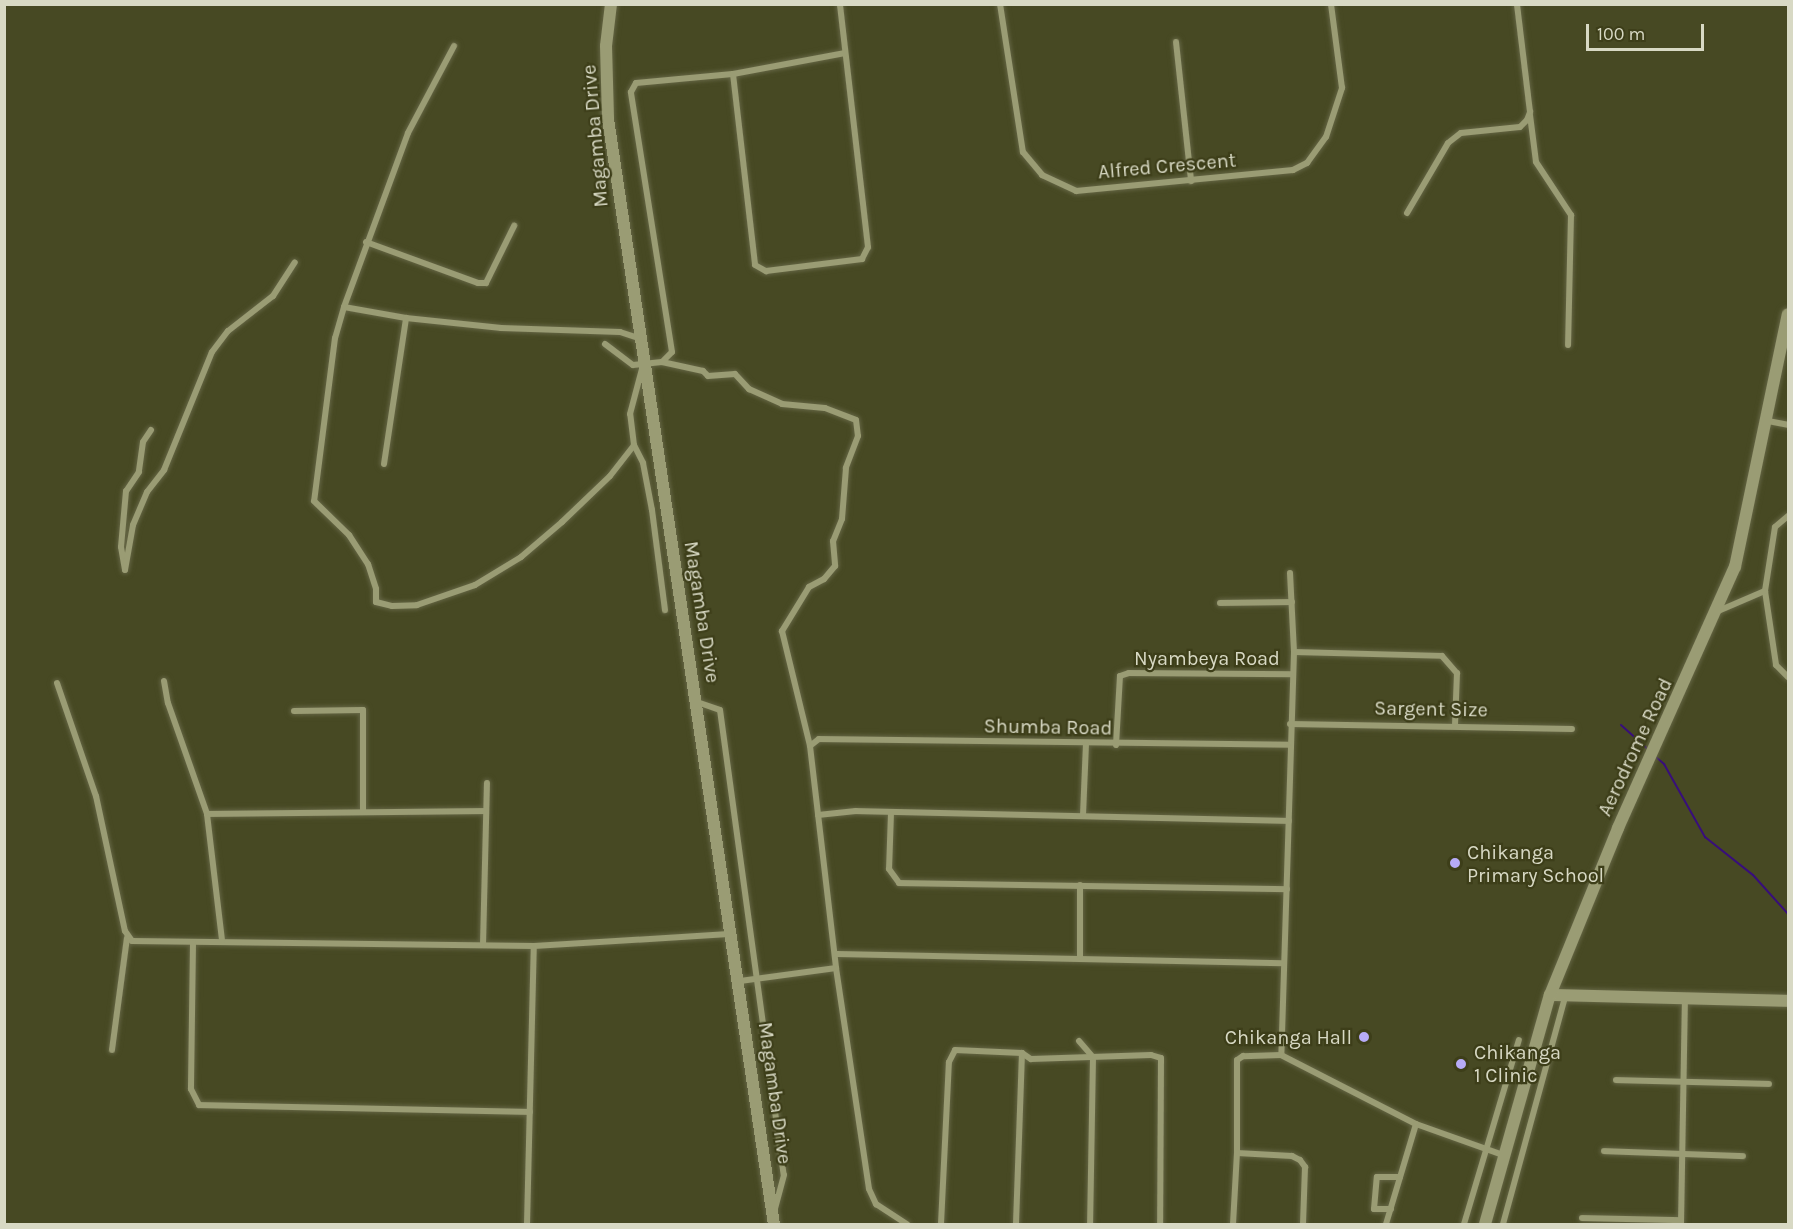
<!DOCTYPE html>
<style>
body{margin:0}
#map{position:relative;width:1793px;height:1229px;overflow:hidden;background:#474923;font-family:Karla,sans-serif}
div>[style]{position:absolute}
.stream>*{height:2px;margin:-1px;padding:0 1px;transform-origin:1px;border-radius:1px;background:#380e7b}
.roads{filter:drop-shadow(0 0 2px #646544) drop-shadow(0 0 2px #646544)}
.street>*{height:6px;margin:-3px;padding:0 3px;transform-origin:3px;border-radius:3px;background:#9a9c74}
.secondary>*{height:12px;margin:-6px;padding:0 6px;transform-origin:6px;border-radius:6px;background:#9a9c74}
.dots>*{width:16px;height:16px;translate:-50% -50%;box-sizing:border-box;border:3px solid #3d3e19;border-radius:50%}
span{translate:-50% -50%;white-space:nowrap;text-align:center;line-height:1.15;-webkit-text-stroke:4.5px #3d3e19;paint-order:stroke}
.street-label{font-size:20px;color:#d8d9c4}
.poi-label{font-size:20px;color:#d8d9c4}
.left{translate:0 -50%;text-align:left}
.right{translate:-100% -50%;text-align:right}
.frame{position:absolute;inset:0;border:6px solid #d8d9c4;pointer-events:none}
.scale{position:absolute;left:1586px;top:24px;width:118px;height:27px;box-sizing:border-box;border:3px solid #d8d9c4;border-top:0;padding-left:8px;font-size:18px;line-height:21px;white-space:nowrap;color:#d8d9c4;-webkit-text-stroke:4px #3d3e19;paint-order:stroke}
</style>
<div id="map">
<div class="stream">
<div style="left:1621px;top:725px;width:36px;rotate:42deg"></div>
<div style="left:1656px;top:757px;width:11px;rotate:41deg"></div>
<div style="left:1664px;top:764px;width:84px;rotate:60.7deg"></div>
<div style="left:1705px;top:837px;width:61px;rotate:38.4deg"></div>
<div style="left:1753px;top:875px;width:52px;rotate:48.1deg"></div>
</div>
<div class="roads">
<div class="street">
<div style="left:1000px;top:4px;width:150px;rotate:81.2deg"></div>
<div style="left:1023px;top:152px;width:30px;rotate:50deg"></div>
<div style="left:1042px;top:175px;width:38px;rotate:25deg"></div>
<div style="left:1076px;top:191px;width:218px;rotate:-5.5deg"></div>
<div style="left:1293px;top:170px;width:16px;rotate:-27deg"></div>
<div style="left:1307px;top:163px;width:32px;rotate:-54deg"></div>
<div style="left:1326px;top:137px;width:52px;rotate:-71.9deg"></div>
<div style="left:1342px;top:88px;width:85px;rotate:-97.5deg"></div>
<div style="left:1176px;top:42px;width:140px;rotate:83.8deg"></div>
<div style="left:454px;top:46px;width:98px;rotate:117.9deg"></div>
<div style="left:408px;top:133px;width:185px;rotate:110.2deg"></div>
<div style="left:344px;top:307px;width:63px;rotate:10.1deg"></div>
<div style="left:406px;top:318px;width:96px;rotate:6deg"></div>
<div style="left:501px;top:328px;width:119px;rotate:1.9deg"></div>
<div style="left:620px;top:332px;width:19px;rotate:18deg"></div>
<div style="left:733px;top:74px;width:192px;rotate:83.4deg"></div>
<div style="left:755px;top:265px;width:13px;rotate:29deg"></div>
<div style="left:766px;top:271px;width:97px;rotate:-7.1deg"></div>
<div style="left:862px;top:259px;width:13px;rotate:-63deg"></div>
<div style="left:868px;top:247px;width:245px;rotate:-96.6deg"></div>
<div style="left:1530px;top:115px;width:47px;rotate:82.7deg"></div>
<div style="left:1536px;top:162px;width:64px;rotate:56.6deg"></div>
<div style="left:1571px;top:215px;width:130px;rotate:91.3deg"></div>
<div style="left:1407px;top:213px;width:81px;rotate:-59.6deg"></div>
<div style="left:1448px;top:143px;width:16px;rotate:-38deg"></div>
<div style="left:1461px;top:133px;width:59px;rotate:-5.8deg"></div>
<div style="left:1520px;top:127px;width:10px;rotate:-45deg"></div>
<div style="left:1527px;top:120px;width:9px;rotate:-69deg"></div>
<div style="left:1530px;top:112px;width:109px;rotate:-96.9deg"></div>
<div style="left:366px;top:242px;width:119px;rotate:20.1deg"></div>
<div style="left:478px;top:283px;width:8px"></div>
<div style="left:486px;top:283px;width:64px;rotate:-63.8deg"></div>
<div style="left:344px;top:307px;width:32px;rotate:106deg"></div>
<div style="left:335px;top:338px;width:164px;rotate:97.3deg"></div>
<div style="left:314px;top:501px;width:49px;rotate:44.2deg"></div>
<div style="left:349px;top:535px;width:35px;rotate:57deg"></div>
<div style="left:368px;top:564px;width:26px;rotate:72deg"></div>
<div style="left:376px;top:589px;width:13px;rotate:90deg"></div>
<div style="left:376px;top:602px;width:16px;rotate:14deg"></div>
<div style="left:392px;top:606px;width:25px;rotate:-2deg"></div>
<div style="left:417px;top:605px;width:61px;rotate:-19deg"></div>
<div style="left:475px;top:585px;width:54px;rotate:-31.3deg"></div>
<div style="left:521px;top:557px;width:54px;rotate:-40.5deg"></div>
<div style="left:562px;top:522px;width:66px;rotate:-43.8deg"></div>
<div style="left:610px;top:476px;width:39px;rotate:-52deg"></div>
<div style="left:634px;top:445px;width:31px;rotate:-97deg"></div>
<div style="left:630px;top:414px;width:47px;rotate:-75.1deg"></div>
<div style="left:605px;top:344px;width:35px;rotate:37deg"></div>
<div style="left:633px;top:365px;width:29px;rotate:-6deg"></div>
<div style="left:662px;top:362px;width:14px;rotate:-45deg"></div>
<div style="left:672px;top:352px;width:263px;rotate:-99deg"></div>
<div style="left:631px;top:92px;width:10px;rotate:-61deg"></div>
<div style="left:636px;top:83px;width:97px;rotate:-5.3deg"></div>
<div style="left:733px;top:74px;width:114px;rotate:-10.6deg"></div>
<div style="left:662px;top:362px;width:42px;rotate:12.4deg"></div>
<div style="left:703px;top:371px;width:7px;rotate:45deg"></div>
<div style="left:708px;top:376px;width:27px;rotate:-4deg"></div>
<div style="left:735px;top:374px;width:21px;rotate:47deg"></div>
<div style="left:749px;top:389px;width:36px;rotate:24deg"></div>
<div style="left:782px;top:404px;width:43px;rotate:5.3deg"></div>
<div style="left:825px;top:408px;width:33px;rotate:21deg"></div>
<div style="left:856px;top:420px;width:16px;rotate:83deg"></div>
<div style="left:858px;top:436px;width:34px;rotate:111deg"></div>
<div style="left:846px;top:468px;width:51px;rotate:94.5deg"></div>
<div style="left:842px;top:519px;width:24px;rotate:112deg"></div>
<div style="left:833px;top:541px;width:25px;rotate:85deg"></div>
<div style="left:835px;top:566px;width:17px;rotate:130deg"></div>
<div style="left:824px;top:579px;width:17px;rotate:152deg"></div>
<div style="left:809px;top:587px;width:52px;rotate:121.5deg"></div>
<div style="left:782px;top:631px;width:118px;rotate:76.3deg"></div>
<div style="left:810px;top:746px;width:224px;rotate:83.3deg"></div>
<div style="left:836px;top:968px;width:223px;rotate:81.5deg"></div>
<div style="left:869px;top:1189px;width:17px;rotate:65deg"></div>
<div style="left:876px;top:1204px;width:37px;rotate:33deg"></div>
<div style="left:1768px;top:421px;width:20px;rotate:11deg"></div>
<div style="left:151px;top:430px;width:14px;rotate:124deg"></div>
<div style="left:143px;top:442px;width:30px;rotate:98deg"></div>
<div style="left:139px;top:472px;width:23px;rotate:124deg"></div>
<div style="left:126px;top:491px;width:56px;rotate:95.1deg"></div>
<div style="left:121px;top:547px;width:23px;rotate:80deg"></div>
<div style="left:125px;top:570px;width:46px;rotate:-79.9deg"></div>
<div style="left:133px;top:525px;width:36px;rotate:-67deg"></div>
<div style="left:147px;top:492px;width:28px;rotate:-52deg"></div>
<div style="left:164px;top:470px;width:127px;rotate:-67.9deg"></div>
<div style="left:212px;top:352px;width:26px;rotate:-53deg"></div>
<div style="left:228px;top:331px;width:57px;rotate:-37.9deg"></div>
<div style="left:273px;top:296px;width:40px;rotate:-57.1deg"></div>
<div style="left:634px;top:445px;width:20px;rotate:63deg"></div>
<div style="left:643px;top:463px;width:48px;rotate:79.2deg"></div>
<div style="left:652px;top:510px;width:101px;rotate:82.6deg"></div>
<div style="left:384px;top:464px;width:148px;rotate:-81.4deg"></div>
<div style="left:1788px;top:516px;width:17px;rotate:140deg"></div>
<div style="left:1775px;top:527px;width:65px;rotate:98.9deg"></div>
<div style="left:1765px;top:591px;width:75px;rotate:81.5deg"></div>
<div style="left:1776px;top:665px;width:17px;rotate:45deg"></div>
<div style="left:1290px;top:573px;width:79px;rotate:87.1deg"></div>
<div style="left:1294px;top:652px;width:403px;rotate:91.8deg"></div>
<div style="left:1281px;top:1055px;width:152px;rotate:27.1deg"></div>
<div style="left:1416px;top:1124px;width:92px;rotate:19.6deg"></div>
<div style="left:1220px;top:603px;width:72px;rotate:-0.8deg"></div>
<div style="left:1718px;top:611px;width:51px;rotate:-23.1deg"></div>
<div style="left:1294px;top:652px;width:148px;rotate:1.5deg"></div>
<div style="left:1442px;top:656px;width:23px;rotate:49deg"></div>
<div style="left:1457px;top:673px;width:52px;rotate:92.2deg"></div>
<div style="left:164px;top:681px;width:22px;rotate:80deg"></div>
<div style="left:168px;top:703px;width:118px;rotate:70.6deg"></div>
<div style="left:57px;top:683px;width:120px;rotate:71deg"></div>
<div style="left:96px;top:796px;width:138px;rotate:77.9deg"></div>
<div style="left:125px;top:931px;width:12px;rotate:55deg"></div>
<div style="left:132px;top:941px;width:402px;rotate:0.7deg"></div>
<div style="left:534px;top:946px;width:199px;rotate:-3.5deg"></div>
<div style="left:697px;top:702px;width:24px;rotate:19deg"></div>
<div style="left:720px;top:710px;width:469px;rotate:82.2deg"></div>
<div style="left:784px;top:1175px;width:38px;rotate:105deg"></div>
<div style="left:294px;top:711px;width:69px;rotate:-0.8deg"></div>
<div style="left:363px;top:710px;width:102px;rotate:90deg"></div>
<div style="left:1290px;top:724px;width:282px;rotate:1deg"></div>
<div style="left:1116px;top:745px;width:69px;rotate:-86.7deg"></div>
<div style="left:1120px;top:676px;width:9px;rotate:-18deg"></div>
<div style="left:1129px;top:673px;width:162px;rotate:0.4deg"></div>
<div style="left:810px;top:746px;width:11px;rotate:-38deg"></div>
<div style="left:819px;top:739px;width:469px;rotate:0.7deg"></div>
<div style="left:891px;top:813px;width:56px;rotate:92deg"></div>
<div style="left:889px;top:869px;width:17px;rotate:54deg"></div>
<div style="left:899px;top:883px;width:388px;rotate:0.9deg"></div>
<div style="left:818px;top:815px;width:38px;rotate:-6deg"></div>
<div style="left:856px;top:811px;width:433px;rotate:1.3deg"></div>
<div style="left:1083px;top:815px;width:72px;rotate:-87.6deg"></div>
<div style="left:222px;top:940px;width:127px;rotate:-96.8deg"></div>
<div style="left:207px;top:814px;width:279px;rotate:-0.6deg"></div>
<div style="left:193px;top:943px;width:146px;rotate:90.8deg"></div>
<div style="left:191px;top:1089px;width:18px;rotate:63deg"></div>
<div style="left:199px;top:1105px;width:331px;rotate:1.2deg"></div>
<div style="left:483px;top:945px;width:162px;rotate:-88.6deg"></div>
<div style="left:837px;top:954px;width:446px;rotate:1.2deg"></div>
<div style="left:1080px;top:957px;width:72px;rotate:-90deg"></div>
<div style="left:740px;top:981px;width:97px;rotate:-7.7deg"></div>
<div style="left:1079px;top:1041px;width:21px;rotate:49deg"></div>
<div style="left:1093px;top:1057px;width:167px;rotate:91deg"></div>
<div style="left:112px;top:1050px;width:113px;rotate:-82.4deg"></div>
<div style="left:1281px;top:1055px;width:38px;rotate:178deg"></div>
<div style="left:1243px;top:1056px;width:7px;rotate:146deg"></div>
<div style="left:1237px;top:1060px;width:93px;rotate:90deg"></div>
<div style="left:1237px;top:1153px;width:55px;rotate:3.1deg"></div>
<div style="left:1292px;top:1156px;width:9px;rotate:27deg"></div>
<div style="left:1300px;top:1160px;width:9px;rotate:54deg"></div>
<div style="left:1305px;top:1167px;width:57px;rotate:92deg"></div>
<div style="left:1616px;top:1080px;width:153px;rotate:1.5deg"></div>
<div style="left:1604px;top:1151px;width:139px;rotate:2.1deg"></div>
<div style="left:1391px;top:1209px;width:17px;rotate:180deg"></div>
<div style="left:1374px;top:1209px;width:32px;rotate:-85deg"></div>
<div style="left:1377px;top:1177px;width:23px"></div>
<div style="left:1582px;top:1218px;width:99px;rotate:1.2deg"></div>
<div style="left:527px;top:1224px;width:278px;rotate:-88.6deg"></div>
<div style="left:941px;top:1224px;width:162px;rotate:-87.2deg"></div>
<div style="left:949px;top:1062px;width:13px;rotate:-63deg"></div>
<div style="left:955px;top:1050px;width:67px;rotate:2.6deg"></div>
<div style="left:1022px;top:1053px;width:11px;rotate:34deg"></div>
<div style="left:1031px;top:1059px;width:120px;rotate:-1.9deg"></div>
<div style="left:1151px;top:1055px;width:10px;rotate:17deg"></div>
<div style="left:1161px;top:1058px;width:166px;rotate:90.3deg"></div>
<div style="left:1016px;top:1224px;width:171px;rotate:-88deg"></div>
<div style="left:1233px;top:1224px;width:71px;rotate:-86.8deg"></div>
<div style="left:1386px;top:1224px;width:104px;rotate:-73.3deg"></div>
<div style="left:1464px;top:1224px;width:192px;rotate:-73.4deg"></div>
<div style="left:1503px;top:1224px;width:235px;rotate:-74.7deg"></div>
<div style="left:1681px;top:1224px;width:223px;rotate:-89deg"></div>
</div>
<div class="secondary">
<div style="left:611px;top:4px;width:42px;rotate:96.8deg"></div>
<div style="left:606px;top:46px;width:73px;rotate:88.4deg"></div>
<div style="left:608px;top:119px;width:1117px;rotate:81.46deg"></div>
<div style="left:1550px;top:995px;width:238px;rotate:1.4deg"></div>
<div style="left:1485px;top:1224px;width:238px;rotate:-74.2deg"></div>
<div style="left:1550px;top:995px;width:180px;rotate:-67.8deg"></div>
<div style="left:1618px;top:828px;width:286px;rotate:-65.9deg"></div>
<div style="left:1735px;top:567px;width:258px;rotate:-78.2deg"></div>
</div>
</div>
<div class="dots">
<div style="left:1455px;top:863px;background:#b7abf7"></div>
<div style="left:1364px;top:1037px;background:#b7abf7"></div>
<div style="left:1461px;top:1064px;background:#b7abf7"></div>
</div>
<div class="street-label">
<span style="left:595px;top:136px;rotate:-95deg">Magamba Drive</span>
<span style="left:1167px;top:166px;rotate:-5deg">Alfred Crescent</span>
<span style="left:702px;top:612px;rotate:81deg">Magamba Drive</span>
<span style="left:1207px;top:658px">Nyambeya Road</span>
<span style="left:1431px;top:709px;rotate:1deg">Sargent Size</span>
<span style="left:1048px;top:727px;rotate:1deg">Shumba Road</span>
<span style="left:1635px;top:747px;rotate:-65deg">Aerodrome Road</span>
<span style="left:775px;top:1093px;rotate:82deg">Magamba Drive</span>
</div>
<div class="poi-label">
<span class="left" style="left:1467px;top:864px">Chikanga<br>Primary School</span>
<span class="right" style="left:1352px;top:1037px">Chikanga Hall</span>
<span class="left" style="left:1474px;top:1064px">Chikanga<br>1 Clinic</span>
</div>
<div class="frame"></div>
<div class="scale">100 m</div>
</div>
